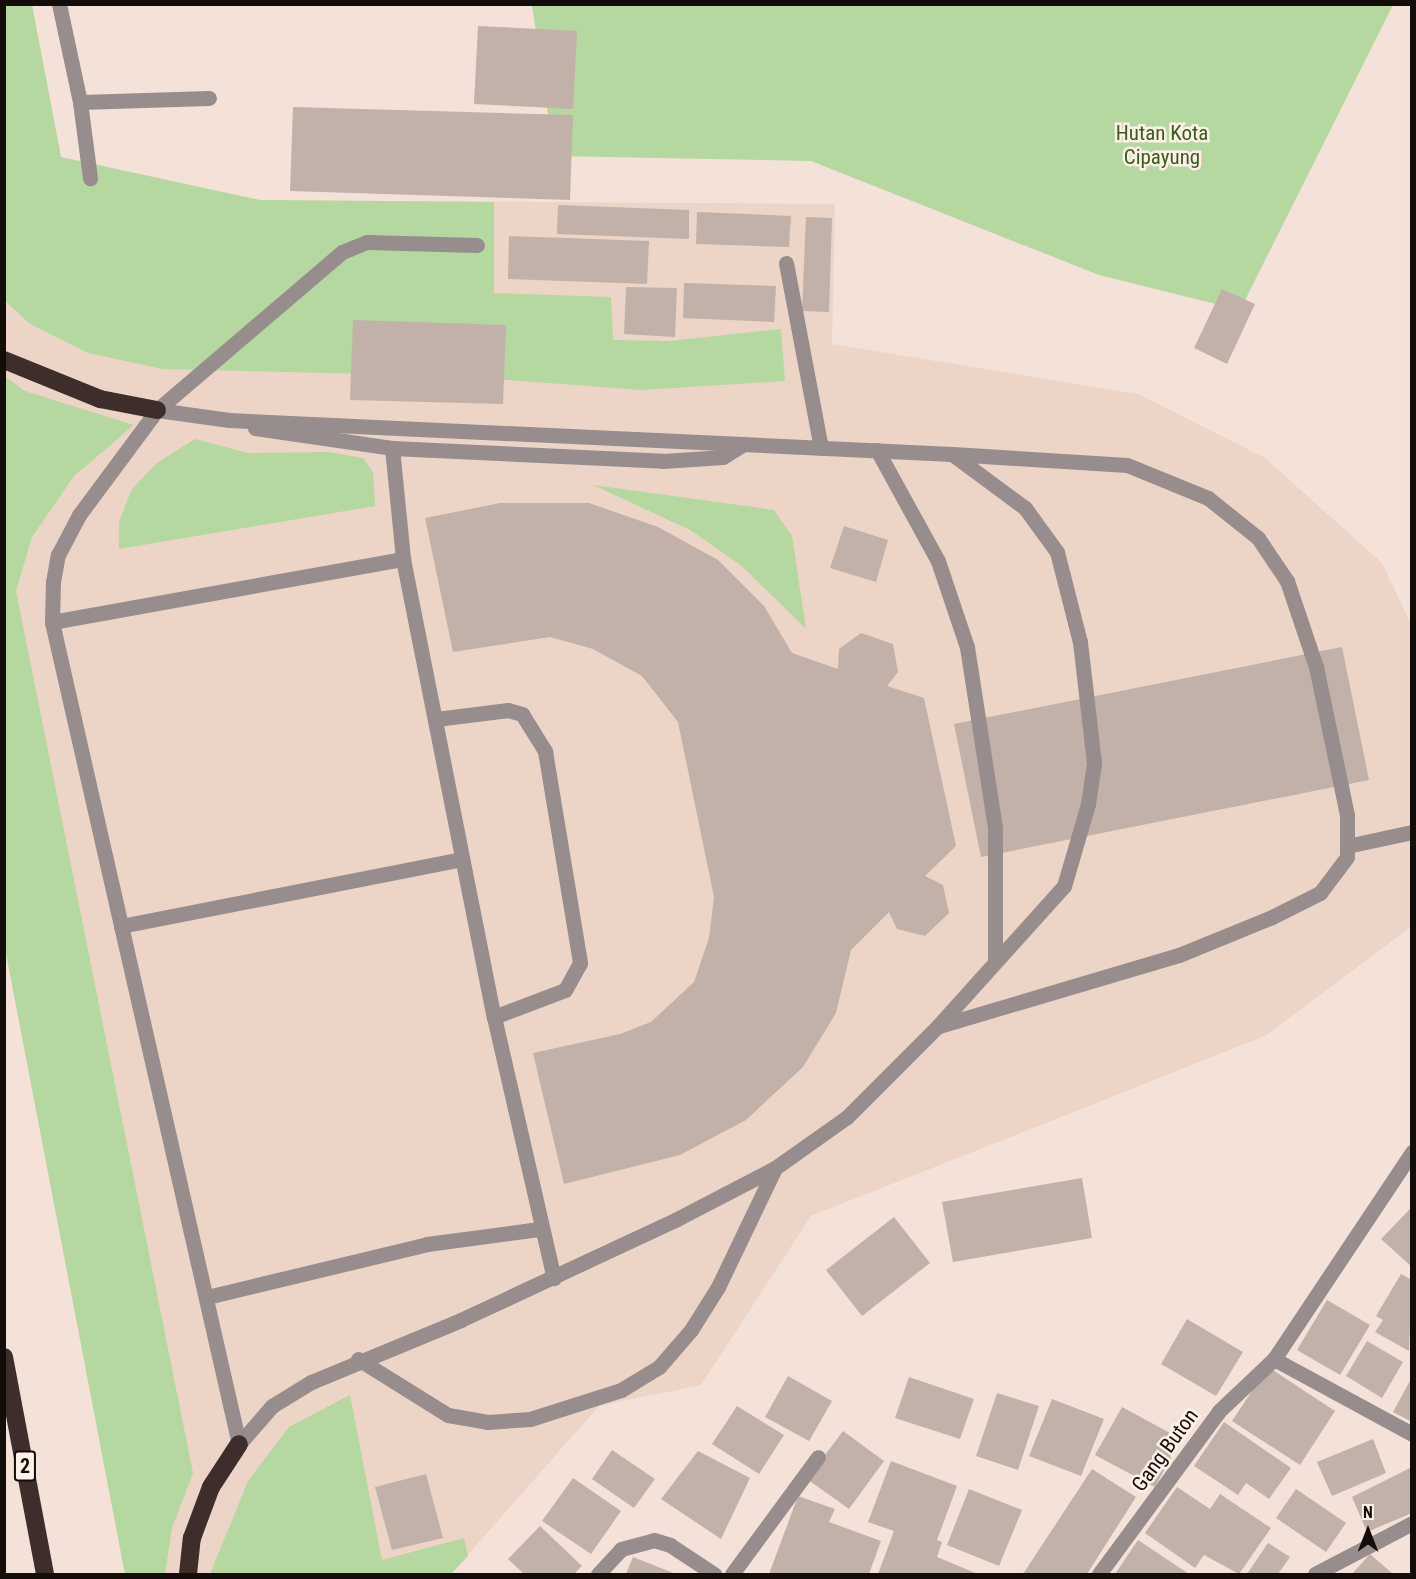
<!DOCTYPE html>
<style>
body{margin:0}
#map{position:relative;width:1416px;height:1579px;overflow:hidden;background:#f4e2d8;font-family:"Roboto Condensed",sans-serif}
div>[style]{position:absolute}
.built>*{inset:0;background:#ecd4c6}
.green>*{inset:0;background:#b4d8a0}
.building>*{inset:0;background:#c2b1a8}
.service>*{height:15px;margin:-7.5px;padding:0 7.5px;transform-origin:7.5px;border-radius:7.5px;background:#968d8c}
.minor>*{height:15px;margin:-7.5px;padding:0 7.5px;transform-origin:7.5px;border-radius:7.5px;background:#968d8c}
.motorway>*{height:18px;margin:-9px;padding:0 9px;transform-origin:9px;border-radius:9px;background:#3d2e2c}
span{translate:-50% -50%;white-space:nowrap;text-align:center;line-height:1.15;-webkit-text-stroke:5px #fef0e8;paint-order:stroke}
.shield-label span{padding:2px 4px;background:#fef0e8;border:2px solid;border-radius:4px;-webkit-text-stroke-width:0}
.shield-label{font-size:20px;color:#130d0a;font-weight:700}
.park-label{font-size:21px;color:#365d1a}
.street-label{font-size:21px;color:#130d0a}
.frame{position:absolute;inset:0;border:6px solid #130d0a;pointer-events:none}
.north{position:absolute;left:1338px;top:1501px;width:60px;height:60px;-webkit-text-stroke:4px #fef0e8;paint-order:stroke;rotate:0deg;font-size:16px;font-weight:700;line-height:24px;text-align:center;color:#130d0a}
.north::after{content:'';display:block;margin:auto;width:21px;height:27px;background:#130d0a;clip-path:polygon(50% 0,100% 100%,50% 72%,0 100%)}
</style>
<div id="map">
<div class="built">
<div style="clip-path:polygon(4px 5px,32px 5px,61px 157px,260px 200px,835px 204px,832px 344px,1138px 394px,1265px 458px,1382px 563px,1411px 624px,1411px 927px,1265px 1036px,811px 1216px,701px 1385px,599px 1406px,451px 1574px,125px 1574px,5px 948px)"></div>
</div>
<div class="green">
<div style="clip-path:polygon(5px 5px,32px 5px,61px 157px,260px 200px,494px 202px,494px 293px,611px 297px,613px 340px,669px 341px,781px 329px,785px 381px,642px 390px,453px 376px,163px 369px,88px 353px,30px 324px,5px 301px)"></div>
<div style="clip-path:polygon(532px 5px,1393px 5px,1240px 310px,1099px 275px,811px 161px,554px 156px)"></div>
<div style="clip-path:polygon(4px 376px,25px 391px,134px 425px,74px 476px,32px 537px,16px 591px,193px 1473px,172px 1528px,165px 1574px,125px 1574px,5px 948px)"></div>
<div style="clip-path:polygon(195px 439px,248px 453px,329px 452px,363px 458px,373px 472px,375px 506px,119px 549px,119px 521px,132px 489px,157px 463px)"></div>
<div style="clip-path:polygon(593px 485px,774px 510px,792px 536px,806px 629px,742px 566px,690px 530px)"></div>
<div style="clip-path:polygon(350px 1395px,382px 1560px,464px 1538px,468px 1556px,451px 1574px,210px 1574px,248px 1481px,289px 1427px)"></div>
</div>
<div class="building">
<div style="clip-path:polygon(478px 26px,577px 31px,573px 109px,474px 104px)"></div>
<div style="clip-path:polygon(293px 107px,573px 115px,570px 200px,290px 191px)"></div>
<div style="clip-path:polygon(558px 205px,689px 210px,689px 239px,557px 234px)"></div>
<div style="clip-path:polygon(697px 212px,791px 216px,789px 247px,696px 244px)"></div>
<div style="clip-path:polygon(806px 217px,832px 218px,829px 312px,802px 311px)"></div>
<div style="clip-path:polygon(509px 236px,649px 241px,647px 284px,508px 279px)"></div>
<div style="clip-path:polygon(684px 283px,776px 286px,774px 322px,683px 318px)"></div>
<div style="clip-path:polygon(626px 287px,677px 288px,675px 337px,624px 334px)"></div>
<div style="clip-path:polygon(1222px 289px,1255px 304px,1227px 364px,1194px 348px)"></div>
<div style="clip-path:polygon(353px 320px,506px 325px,503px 404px,350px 400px)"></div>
<div style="clip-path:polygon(500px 503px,589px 503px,658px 527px,718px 560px,764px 606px,792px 653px,838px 669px,839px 649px,861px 633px,893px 644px,898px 672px,887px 686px,924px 698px,956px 846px,925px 876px,943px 885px,949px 913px,925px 936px,897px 929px,889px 912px,851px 950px,836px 1013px,803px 1067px,746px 1120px,680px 1155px,564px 1184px,533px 1053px,620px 1034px,651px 1022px,694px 982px,709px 938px,714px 897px,678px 722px,642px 676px,593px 649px,550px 637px,453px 652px,425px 518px)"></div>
<div style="clip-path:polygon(844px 526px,888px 540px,876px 582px,830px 568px)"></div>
<div style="clip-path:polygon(1342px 647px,1369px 780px,981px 857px,954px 724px)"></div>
<div style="clip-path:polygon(1082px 1178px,1092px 1238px,953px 1262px,942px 1202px)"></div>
<div style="clip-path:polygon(1410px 1209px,1412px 1211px,1412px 1267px,1381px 1239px)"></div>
<div style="clip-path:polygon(894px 1217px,930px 1263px,862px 1316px,826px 1270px)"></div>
<div style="clip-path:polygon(1401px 1274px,1412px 1280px,1409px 1351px,1375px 1332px,1383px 1320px,1376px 1316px)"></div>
<div style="clip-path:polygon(1327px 1300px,1370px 1325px,1340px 1375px,1297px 1350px)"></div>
<div style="clip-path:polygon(1187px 1319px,1243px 1352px,1216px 1396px,1161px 1364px)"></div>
<div style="clip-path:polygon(1367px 1341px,1403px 1362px,1382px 1398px,1346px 1376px)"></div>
<div style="clip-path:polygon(1268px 1367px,1335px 1411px,1300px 1465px,1232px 1421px)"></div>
<div style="clip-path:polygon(788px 1376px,832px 1401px,809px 1441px,765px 1417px)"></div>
<div style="clip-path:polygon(909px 1377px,974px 1399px,960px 1439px,895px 1418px)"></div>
<div style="clip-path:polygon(1412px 1377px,1412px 1422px,1393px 1412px)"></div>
<div style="clip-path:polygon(997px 1393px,1039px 1406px,1018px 1470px,976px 1456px)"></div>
<div style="clip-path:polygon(1052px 1399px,1104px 1419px,1081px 1476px,1029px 1456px)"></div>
<div style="clip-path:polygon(737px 1406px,784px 1435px,759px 1474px,712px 1444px)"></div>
<div style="clip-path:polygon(1122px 1407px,1181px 1439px,1155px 1487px,1095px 1455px)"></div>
<div style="clip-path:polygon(1224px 1422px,1291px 1468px,1269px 1499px,1246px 1483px,1238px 1495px,1194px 1466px)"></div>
<div style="clip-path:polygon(843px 1431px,884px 1461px,849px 1509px,807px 1479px)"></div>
<div style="clip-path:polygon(1373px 1439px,1386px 1473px,1332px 1496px,1317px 1462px)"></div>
<div style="clip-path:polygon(612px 1450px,655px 1479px,634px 1508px,592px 1479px)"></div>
<div style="clip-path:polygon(698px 1451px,750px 1478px,721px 1539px,661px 1499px)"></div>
<div style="clip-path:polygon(891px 1461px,957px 1486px,937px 1540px,942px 1542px,937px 1557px,978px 1574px,878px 1574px,894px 1531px,868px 1522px)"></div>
<div style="clip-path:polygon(1412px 1467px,1412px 1513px,1367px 1532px,1352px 1497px)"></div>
<div style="clip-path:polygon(1092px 1469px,1136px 1497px,1087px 1574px,1023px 1574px)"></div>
<div style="clip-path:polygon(426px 1474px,443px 1538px,392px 1550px,375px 1487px)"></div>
<div style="clip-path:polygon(573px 1478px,621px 1511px,591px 1554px,542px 1521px)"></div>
<div style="clip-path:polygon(1177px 1487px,1210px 1509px,1220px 1494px,1271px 1528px,1239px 1574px,1204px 1555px,1195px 1568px,1145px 1533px)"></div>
<div style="clip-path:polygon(969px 1489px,1022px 1510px,999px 1566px,947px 1545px)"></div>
<div style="clip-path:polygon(1296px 1489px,1346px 1523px,1326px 1552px,1276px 1518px)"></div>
<div style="clip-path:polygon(798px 1496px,835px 1509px,829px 1522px,881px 1541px,869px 1574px,769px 1574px)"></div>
<div style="clip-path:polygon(540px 1526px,582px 1566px,574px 1574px,524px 1574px,508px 1559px)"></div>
<div style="clip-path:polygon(1138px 1540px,1189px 1574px,1115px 1574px)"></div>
<div style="clip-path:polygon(1268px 1543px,1290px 1557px,1278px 1574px,1247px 1574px)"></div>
<div style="clip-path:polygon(1370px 1554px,1393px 1574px,1352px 1574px)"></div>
<div style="clip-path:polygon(633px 1557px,676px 1574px,626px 1574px)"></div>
</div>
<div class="service">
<div style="left:786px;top:263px;width:188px;rotate:79.3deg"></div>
<div style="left:157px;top:410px;width:73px;rotate:7.9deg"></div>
<div style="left:229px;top:420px;width:724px;rotate:2.69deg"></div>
<div style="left:952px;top:454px;width:91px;rotate:36.5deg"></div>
<div style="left:1025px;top:508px;width:54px;rotate:54deg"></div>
<div style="left:1057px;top:552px;width:93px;rotate:75.7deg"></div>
<div style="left:1080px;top:642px;width:122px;rotate:83.4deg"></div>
<div style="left:1094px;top:763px;width:41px;rotate:98.3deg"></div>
<div style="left:1088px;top:804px;width:85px;rotate:106.3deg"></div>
<div style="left:1064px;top:886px;width:188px;rotate:132deg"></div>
<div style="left:938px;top:1026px;width:129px;rotate:135deg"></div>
<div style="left:847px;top:1117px;width:88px;rotate:144.7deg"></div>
<div style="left:775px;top:1168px;width:113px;rotate:152.5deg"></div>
<div style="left:675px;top:1220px;width:236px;rotate:155deg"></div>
<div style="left:461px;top:1320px;width:162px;rotate:157.5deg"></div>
<div style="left:311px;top:1382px;width:46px;rotate:148.4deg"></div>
<div style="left:272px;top:1406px;width:50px;rotate:131deg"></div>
<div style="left:255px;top:428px;width:138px;rotate:8.3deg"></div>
<div style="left:392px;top:448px;width:271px;rotate:2.7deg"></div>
<div style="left:663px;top:461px;width:60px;rotate:-3.8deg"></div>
<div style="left:723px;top:457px;width:25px;rotate:-32deg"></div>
<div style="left:392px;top:448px;width:112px;rotate:84.3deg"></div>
<div style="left:403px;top:559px;width:467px;rotate:78.8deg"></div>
<div style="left:494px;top:1017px;width:268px;rotate:77.1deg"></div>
<div style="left:877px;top:450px;width:127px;rotate:61.2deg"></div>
<div style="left:938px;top:561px;width:91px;rotate:71.4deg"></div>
<div style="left:967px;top:647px;width:182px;rotate:81.2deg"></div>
<div style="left:995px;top:827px;width:133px;rotate:90deg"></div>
<div style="left:52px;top:622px;width:357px;rotate:-10.2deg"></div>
<div style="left:436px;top:719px;width:73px;rotate:-7.1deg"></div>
<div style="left:508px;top:710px;width:15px;rotate:16deg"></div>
<div style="left:522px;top:714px;width:44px;rotate:58.1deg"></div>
<div style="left:545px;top:751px;width:215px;rotate:80.6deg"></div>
<div style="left:580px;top:963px;width:31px;rotate:119deg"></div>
<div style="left:565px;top:990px;width:76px;rotate:159.2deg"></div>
<div style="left:1347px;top:846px;width:66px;rotate:-12.2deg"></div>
<div style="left:121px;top:926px;width:347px;rotate:-11.1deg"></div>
<div style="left:939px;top:1026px;width:250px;rotate:-16.5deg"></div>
<div style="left:1179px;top:955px;width:100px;rotate:-22.2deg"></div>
<div style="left:1272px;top:917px;width:54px;rotate:-26.6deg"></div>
<div style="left:1320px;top:893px;width:45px;rotate:-53.1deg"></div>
<div style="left:1347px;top:857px;width:42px;rotate:-90deg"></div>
<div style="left:1347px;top:815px;width:151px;rotate:-101.8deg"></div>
<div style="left:1316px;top:667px;width:91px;rotate:-108.6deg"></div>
<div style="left:1287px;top:581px;width:52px;rotate:-124deg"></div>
<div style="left:1258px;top:538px;width:64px;rotate:-141.3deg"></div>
<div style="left:1208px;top:498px;width:87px;rotate:-157.8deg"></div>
<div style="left:1127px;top:465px;width:175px;rotate:-176.4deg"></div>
<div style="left:207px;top:1297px;width:226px;rotate:-13.5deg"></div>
<div style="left:427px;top:1244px;width:113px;rotate:-7.6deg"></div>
<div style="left:358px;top:1359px;width:106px;rotate:31.9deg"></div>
<div style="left:448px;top:1415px;width:40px;rotate:10deg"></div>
<div style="left:487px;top:1422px;width:43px;rotate:-4deg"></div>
<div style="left:530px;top:1419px;width:96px;rotate:-17.7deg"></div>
<div style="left:621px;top:1390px;width:44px;rotate:-31.2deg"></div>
<div style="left:659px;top:1367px;width:49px;rotate:-49.1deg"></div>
<div style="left:691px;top:1330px;width:51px;rotate:-57.9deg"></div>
<div style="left:718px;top:1287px;width:132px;rotate:-64.4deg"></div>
<div style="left:239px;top:1444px;width:843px;rotate:-102.82deg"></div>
<div style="left:52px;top:622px;width:40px;rotate:-88.6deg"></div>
<div style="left:53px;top:582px;width:27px;rotate:-80deg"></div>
<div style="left:58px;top:555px;width:45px;rotate:-62.3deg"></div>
<div style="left:79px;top:515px;width:131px;rotate:-53.4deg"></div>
<div style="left:157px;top:410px;width:243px;rotate:-40.5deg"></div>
<div style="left:342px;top:252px;width:27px;rotate:-22deg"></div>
<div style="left:367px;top:242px;width:110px;rotate:1.6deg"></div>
</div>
<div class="minor">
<div style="left:59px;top:4px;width:100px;rotate:77.9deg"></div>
<div style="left:80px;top:102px;width:129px;rotate:-1.8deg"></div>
<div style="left:80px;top:102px;width:77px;rotate:82.5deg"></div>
<div style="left:1274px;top:1359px;width:157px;rotate:28.5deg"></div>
<div style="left:598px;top:1574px;width:34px;rotate:-47deg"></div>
<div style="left:621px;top:1549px;width:34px;rotate:-15deg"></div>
<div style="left:654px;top:1540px;width:17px;rotate:17deg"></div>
<div style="left:670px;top:1545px;width:53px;rotate:33.4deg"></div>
<div style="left:732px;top:1574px;width:145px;rotate:-53.7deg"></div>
<div style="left:1099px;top:1574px;width:202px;rotate:-53.6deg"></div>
<div style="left:1219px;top:1411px;width:76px;rotate:-43.4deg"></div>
<div style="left:1274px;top:1359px;width:249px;rotate:-56.3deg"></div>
<div style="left:1315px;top:1574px;width:110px;rotate:-27.7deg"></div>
</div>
<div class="motorway">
<div style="left:4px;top:360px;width:104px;rotate:22.1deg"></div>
<div style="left:100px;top:399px;width:58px;rotate:10.9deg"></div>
<div style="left:4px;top:1357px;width:221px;rotate:79.3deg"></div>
<div style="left:188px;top:1574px;width:36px;rotate:-84deg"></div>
<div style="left:192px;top:1538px;width:54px;rotate:-69.6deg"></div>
<div style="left:211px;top:1487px;width:51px;rotate:-56.9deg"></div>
</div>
<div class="shield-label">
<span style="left:25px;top:1466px">2</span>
</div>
<div class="park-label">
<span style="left:1162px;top:145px">Hutan Kota<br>Cipayung</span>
</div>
<div class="street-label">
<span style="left:1165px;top:1450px;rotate:-54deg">Gang Buton</span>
</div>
<div class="frame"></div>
<div class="north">N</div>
</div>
